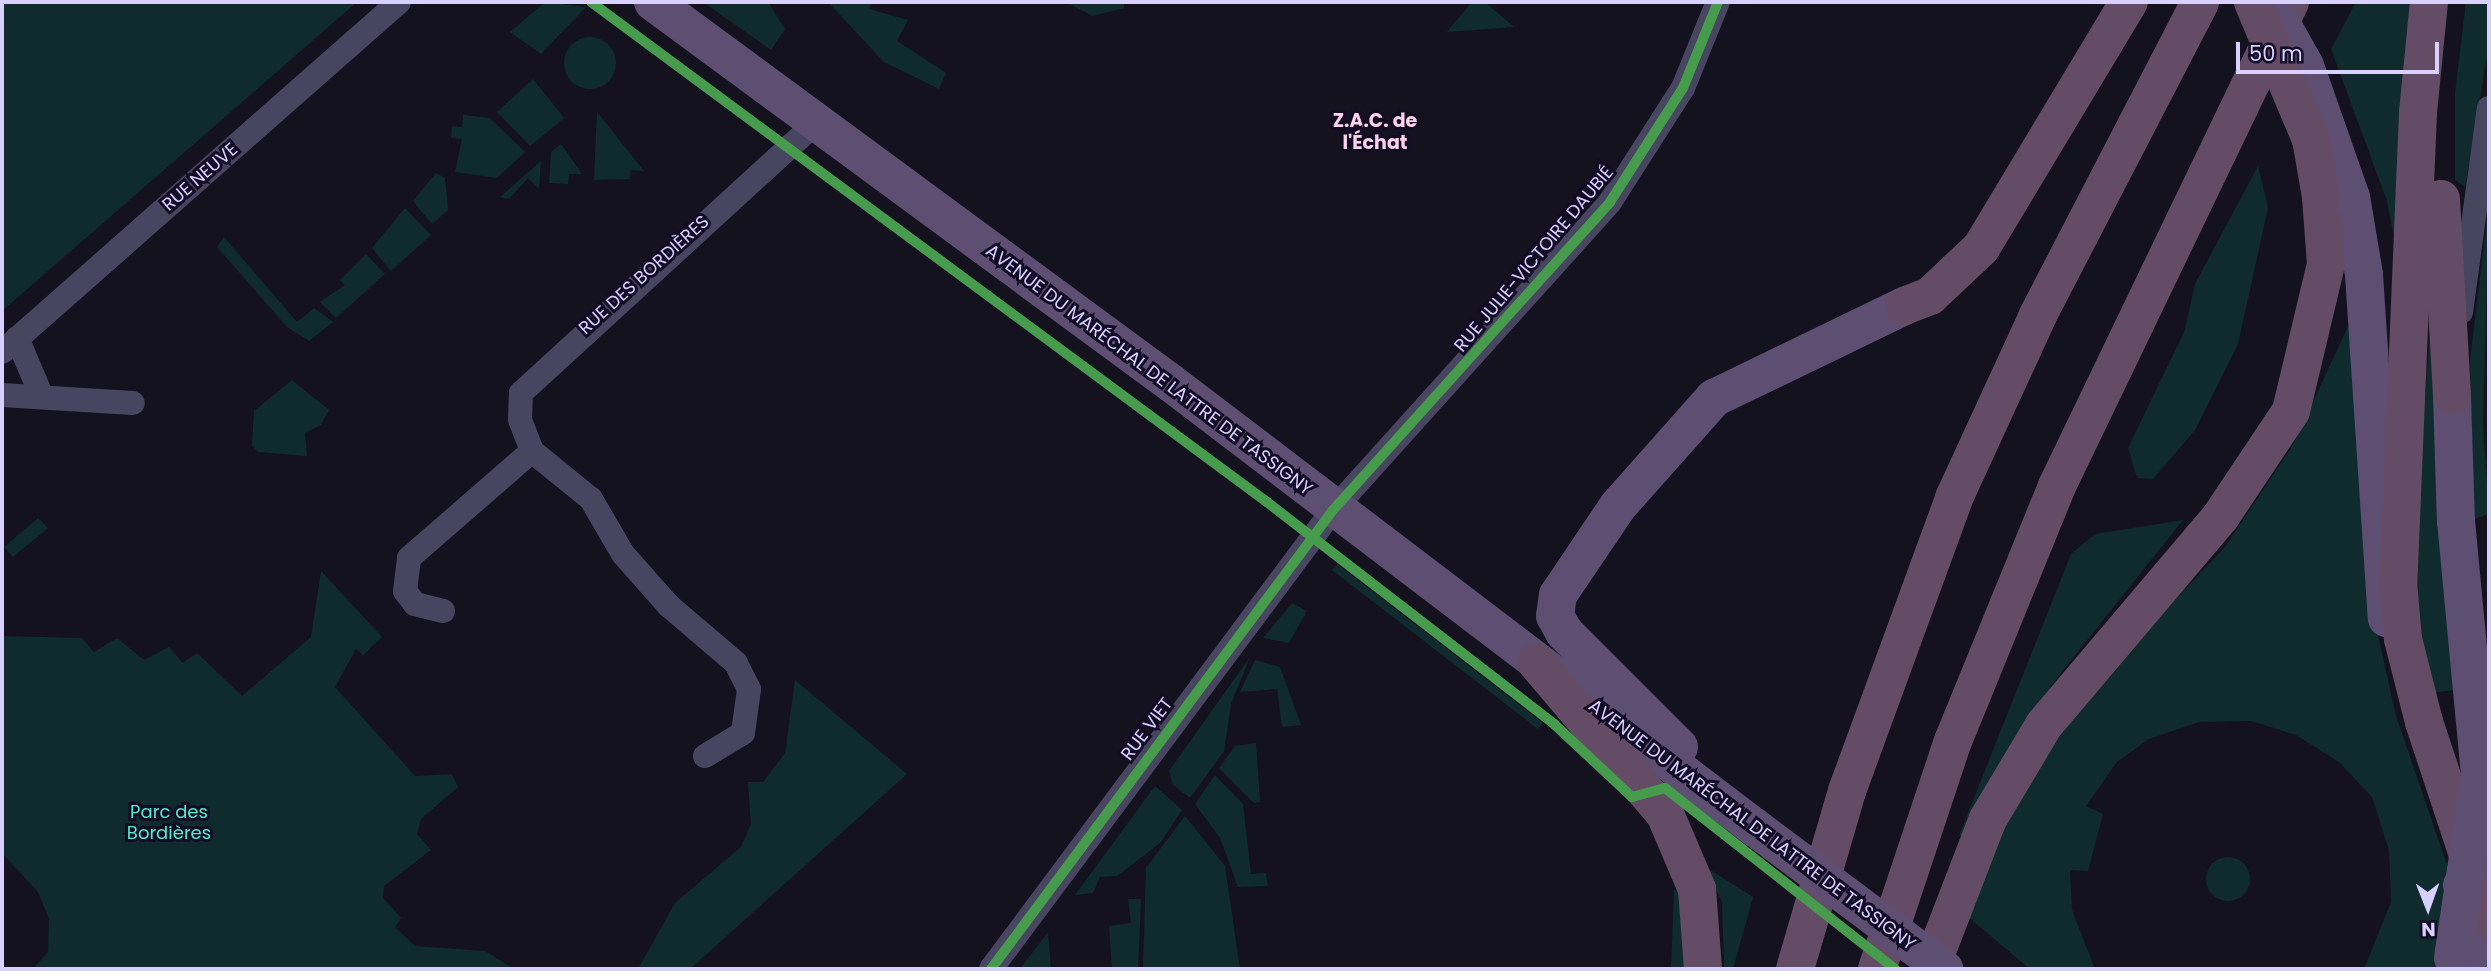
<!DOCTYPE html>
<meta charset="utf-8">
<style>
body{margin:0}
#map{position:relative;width:2491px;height:971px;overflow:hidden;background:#15121f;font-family:Poppins,sans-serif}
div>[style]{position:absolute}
.green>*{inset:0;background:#0f2b2e}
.round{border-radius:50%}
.street>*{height:24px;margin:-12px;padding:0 12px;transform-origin:12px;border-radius:12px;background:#484561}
.primary>*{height:38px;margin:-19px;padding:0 19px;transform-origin:19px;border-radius:19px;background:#5e4f72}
.highway>*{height:38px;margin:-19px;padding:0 19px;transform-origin:19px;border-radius:19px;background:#644c67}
.primary-bridge>*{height:38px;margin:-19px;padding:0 19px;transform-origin:19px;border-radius:19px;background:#5e4f72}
.highway-bridge>*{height:38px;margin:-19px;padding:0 19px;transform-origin:19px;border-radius:19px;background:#644c67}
.cycleway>*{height:10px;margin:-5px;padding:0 5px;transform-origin:5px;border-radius:5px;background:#469c4c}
span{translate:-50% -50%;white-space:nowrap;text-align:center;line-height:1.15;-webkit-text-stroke:6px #120c25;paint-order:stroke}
.street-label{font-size:18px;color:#d8d0ff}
.park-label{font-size:18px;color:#4eedce}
.neighbourhood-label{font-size:19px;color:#ffd2ec;font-weight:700}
.frame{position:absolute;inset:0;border:4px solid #d8d0ff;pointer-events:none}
.north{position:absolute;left:2393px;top:873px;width:70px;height:70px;-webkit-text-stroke:5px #120c25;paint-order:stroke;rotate:179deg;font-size:19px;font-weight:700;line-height:28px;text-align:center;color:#d8d0ff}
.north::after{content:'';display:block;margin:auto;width:24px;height:32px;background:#d8d0ff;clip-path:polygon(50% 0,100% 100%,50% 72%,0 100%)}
.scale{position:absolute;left:2236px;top:42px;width:203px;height:32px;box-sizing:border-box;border:4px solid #d8d0ff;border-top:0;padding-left:9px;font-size:21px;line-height:24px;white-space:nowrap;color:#d8d0ff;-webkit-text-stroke:5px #120c25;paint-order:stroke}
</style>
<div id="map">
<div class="green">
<div style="clip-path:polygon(2px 2px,357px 2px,2px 311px)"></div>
<div style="clip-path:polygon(545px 2px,586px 7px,541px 54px,510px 32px)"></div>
<div style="clip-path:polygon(703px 2px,768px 2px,785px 29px,771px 50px)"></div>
<div style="clip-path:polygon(828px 2px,871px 2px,869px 9px,908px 20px,897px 41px,946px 73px,939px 89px,884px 62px)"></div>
<div style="clip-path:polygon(1066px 2px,1124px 2px,1124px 8px,1092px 16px)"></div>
<div style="clip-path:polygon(1472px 2px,1485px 2px,1514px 27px,1447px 32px)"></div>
<div style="clip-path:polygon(2356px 2px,2415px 2px,2400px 268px,2387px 201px,2331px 49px)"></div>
<div style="clip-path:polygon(2466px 2px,2489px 2px,2489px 44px,2465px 187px,2455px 180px,2455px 93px)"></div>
<div class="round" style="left:564px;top:37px;width:52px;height:52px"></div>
<div style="clip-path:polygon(533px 79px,564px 118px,530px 146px,497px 112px)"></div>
<div style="clip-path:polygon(597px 112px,644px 171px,631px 170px,630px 179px,594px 180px)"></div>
<div style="clip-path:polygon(463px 115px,490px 118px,525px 152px,497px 178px,455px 172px,462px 139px,451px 138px,452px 126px,462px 127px)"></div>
<div style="clip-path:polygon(561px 144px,582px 174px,569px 174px,568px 184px,549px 183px,551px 152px)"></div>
<div style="clip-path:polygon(541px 161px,539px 189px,528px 178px,509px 199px,500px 197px)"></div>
<div style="clip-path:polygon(2258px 166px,2268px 208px,2238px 344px,2195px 430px,2153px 479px,2137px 478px,2128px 448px,2184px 332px,2195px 284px)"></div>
<div style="clip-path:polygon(436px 173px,445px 178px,448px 210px,432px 224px,413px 201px)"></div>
<div style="clip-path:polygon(2489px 203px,2483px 424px,2489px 514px,2474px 519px,2470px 360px)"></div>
<div style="clip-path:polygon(405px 208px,431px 235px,391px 271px,372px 248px)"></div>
<div style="clip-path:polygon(224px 237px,297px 322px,314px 308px,333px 322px,309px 341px,287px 327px,217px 247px)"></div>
<div style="clip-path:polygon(366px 254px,385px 274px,336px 318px,320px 302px,345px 285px,340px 280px)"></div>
<div style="clip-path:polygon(2433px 289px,2457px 690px,2427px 693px,2416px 606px,2417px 508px)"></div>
<div style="clip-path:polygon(2350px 322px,2375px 622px,2396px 716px,2453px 882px,2436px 969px,2364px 969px,2391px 902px,2389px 850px,2372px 797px,2339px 762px,2296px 735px,2251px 721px,2199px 722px,2149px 739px,2117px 762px,2086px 806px,2103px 814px,2088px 871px,2070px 870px,2072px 910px,2095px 969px,2030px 969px,1967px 916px,2010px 814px,2056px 741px,2133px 644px,2225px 547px,2293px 445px)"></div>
<div style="clip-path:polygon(292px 380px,329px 410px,321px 425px,305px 433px,307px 456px,258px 452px,252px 446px,254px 411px)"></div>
<div style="clip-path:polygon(38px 518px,48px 528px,13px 557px,4px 547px)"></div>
<div style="clip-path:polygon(2183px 520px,2056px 679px,2020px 731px,1966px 837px,1959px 836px,2071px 554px,2095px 534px)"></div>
<div style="clip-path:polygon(1337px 564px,1543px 723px,1538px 729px,1332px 570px)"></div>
<div style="clip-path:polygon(321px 571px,382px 637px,363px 655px,356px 649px,335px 687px,415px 776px,452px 774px,458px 787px,421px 819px,417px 834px,431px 850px,384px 886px,383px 898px,401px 918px,395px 927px,415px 946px,485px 951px,514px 969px,33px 969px,48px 952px,49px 919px,38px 892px,2px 853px,2px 636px,82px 638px,94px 652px,117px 638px,144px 660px,169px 647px,183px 663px,197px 653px,242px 696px,311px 637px)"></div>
<div style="clip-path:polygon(1292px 603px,1307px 611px,1289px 643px,1263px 638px)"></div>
<div style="clip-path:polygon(1250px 657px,1231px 704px,1224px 751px,1190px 798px,1173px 785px,1169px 771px)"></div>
<div style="clip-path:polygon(1255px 660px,1280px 667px,1301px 725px,1282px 727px,1277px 689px,1240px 692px)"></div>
<div style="clip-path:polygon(795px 680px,907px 774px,690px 969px,638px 969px,675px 903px,741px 847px,751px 824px,748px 782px,763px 782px,785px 753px)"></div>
<div style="clip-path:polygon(1256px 743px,1260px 802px,1254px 803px,1219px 768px,1235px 746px)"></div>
<div style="clip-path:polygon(1215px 775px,1243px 804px,1251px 874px,1266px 873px,1268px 886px,1238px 887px,1220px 838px,1195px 804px)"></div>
<div style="clip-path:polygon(1155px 786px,1182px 810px,1160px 843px,1117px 876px,1100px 877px,1093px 893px,1075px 895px)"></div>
<div style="clip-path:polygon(1185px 816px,1225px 866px,1240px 969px,1143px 969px,1146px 868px)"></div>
<div class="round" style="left:2206px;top:857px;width:44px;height:44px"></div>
<div style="clip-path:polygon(1704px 866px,1753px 897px,1733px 969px,1724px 969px,1722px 902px)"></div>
<div style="clip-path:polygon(1684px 888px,1686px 969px,1671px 969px,1674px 890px)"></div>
<div style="clip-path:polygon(1128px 899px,1141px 899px,1138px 969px,1112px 969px,1109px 926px,1131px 923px)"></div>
<div style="clip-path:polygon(1048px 932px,1051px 969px,1020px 969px)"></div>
</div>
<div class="street">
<div style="left:2461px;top:312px;width:206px;rotate:-82.2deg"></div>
<div style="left:17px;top:338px;width:64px;rotate:67deg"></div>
<div style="left:2px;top:352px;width:529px;rotate:-41.4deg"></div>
<div style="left:2px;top:395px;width:131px;rotate:3.5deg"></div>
<div style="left:443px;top:611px;width:29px;rotate:-166deg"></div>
<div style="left:415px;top:604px;width:16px;rotate:-128deg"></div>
<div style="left:405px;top:591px;width:33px;rotate:-83deg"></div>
<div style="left:409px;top:558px;width:163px;rotate:-41deg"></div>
<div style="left:705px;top:756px;width:44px;rotate:-31.2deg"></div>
<div style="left:743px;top:733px;width:44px;rotate:-82.2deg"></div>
<div style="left:749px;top:689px;width:29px;rotate:-117deg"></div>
<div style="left:736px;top:663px;width:88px;rotate:-139.6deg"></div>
<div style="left:669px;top:606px;width:69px;rotate:-131.5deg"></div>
<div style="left:623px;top:554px;width:64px;rotate:-120.2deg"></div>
<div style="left:591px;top:499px;width:76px;rotate:-140.9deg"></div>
<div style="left:532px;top:451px;width:33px;rotate:-111deg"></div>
<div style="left:520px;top:420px;width:27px;rotate:-88deg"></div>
<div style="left:521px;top:393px;width:401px;rotate:-42.5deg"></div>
<div style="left:991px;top:969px;width:572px;rotate:-53.31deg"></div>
<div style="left:1333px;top:510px;width:414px;rotate:-48deg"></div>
<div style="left:1610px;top:202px;width:135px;rotate:-57.4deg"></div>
<div style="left:1683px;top:88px;width:93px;rotate:-67.9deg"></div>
</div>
<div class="primary">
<div style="left:653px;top:2px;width:643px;rotate:36.34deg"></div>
<div style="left:1171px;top:383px;width:731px;rotate:37.28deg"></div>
<div style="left:2351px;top:197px;width:79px;rotate:80.5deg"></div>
<div style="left:2364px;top:275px;width:344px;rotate:86.2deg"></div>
<div style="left:2452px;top:396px;width:125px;rotate:88.2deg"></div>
<div style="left:2456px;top:521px;width:256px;rotate:84.6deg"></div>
<div style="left:1679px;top:747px;width:163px;rotate:-135deg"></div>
<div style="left:1564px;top:632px;width:18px;rotate:-119deg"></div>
<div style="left:1555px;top:616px;width:21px;rotate:-82deg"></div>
<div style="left:1558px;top:595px;width:107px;rotate:-56deg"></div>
<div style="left:1618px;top:506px;width:144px;rotate:-48.4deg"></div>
<div style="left:1714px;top:398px;width:211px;rotate:-25.8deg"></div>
<div style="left:2462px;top:885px;width:84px;rotate:71.4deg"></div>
</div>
<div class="highway">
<div style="left:2429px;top:2px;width:112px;rotate:95.7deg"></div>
<div style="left:2418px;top:113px;width:470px;rotate:92.4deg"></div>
<div style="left:2398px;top:583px;width:56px;rotate:84.9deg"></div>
<div style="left:2403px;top:639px;width:86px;rotate:75.8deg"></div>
<div style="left:2424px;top:722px;width:207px;rotate:71.7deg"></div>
<div style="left:2441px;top:199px;width:197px;rotate:86.8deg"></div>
<div style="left:1904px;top:306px;width:28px;rotate:-21deg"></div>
<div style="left:1930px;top:296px;width:70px;rotate:-43.3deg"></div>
<div style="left:1981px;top:248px;width:287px;rotate:-59deg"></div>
<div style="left:1536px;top:662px;width:199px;rotate:49.7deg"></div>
<div style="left:1665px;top:814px;width:82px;rotate:66.9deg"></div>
<div style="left:1697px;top:889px;width:80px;rotate:85.7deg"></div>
<div style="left:1795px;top:969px;width:185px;rotate:-73.7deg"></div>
<div style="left:1847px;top:791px;width:312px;rotate:-69.9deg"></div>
<div style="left:1954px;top:498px;width:201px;rotate:-65.3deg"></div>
<div style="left:2038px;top:315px;width:352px;rotate:-62.6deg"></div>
<div style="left:1877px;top:969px;width:240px;rotate:-71.6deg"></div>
<div style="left:1953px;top:741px;width:275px;rotate:-67.8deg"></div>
<div style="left:2057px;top:486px;width:537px;rotate:-64.29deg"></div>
<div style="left:1930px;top:969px;width:161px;rotate:-68.9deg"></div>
<div style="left:1988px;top:819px;width:109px;rotate:-59.2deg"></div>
<div style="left:2044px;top:725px;width:274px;rotate:-49.7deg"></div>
<div style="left:2221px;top:516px;width:126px;rotate:-56.3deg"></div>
<div style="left:2291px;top:411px;width:151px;rotate:-76.6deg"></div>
<div style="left:2326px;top:264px;width:67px;rotate:-94.3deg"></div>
</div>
<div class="primary-bridge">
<div style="left:2259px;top:2px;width:30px;rotate:44deg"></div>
<div style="left:2281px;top:23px;width:49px;rotate:60.8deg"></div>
<div style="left:2305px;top:66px;width:139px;rotate:70.7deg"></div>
<div style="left:1753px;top:826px;width:239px;rotate:36.8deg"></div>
<div style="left:2453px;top:958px;width:184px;rotate:-81.6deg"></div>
</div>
<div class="highway-bridge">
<div style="left:2253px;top:2px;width:149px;rotate:67.1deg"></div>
<div style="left:2311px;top:139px;width:59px;rotate:80.2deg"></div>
</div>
<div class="cycleway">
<div style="left:591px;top:2px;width:841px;rotate:36.49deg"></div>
<div style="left:1267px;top:502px;width:363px;rotate:37.7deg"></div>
<div style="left:1554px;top:724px;width:107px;rotate:43.1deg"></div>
<div style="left:1632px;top:797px;width:34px;rotate:-15deg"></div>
<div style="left:1665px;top:788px;width:293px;rotate:38.2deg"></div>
<div style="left:991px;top:969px;width:572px;rotate:-53.31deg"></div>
<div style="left:1333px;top:510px;width:414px;rotate:-48deg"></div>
<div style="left:1610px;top:202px;width:135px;rotate:-57.4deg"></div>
<div style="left:1683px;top:88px;width:93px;rotate:-67.9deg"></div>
</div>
<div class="street-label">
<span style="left:200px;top:177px;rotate:-41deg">RUE NEUVE</span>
<span style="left:1534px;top:259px;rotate:-50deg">RUE JULIE-VICTOIRE DAUBIÉ</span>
<span style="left:644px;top:275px;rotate:-42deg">RUE DES BORDIÈRES</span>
<span style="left:1149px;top:370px;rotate:37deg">AVENUE DU MARÉCHAL DE LATTRE DE TASSIGNY</span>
<span style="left:1147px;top:729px;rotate:-53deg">RUE VIET</span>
<span style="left:1752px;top:825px;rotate:37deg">AVENUE DU MARÉCHAL DE LATTRE DE TASSIGNY</span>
</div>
<div class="park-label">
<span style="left:169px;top:823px">Parc des<br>Bordières</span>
</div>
<div class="neighbourhood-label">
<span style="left:1375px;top:132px">Z.A.C. de<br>l'Échat</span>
</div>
<div class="frame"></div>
<div class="north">N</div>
<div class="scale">50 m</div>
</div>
